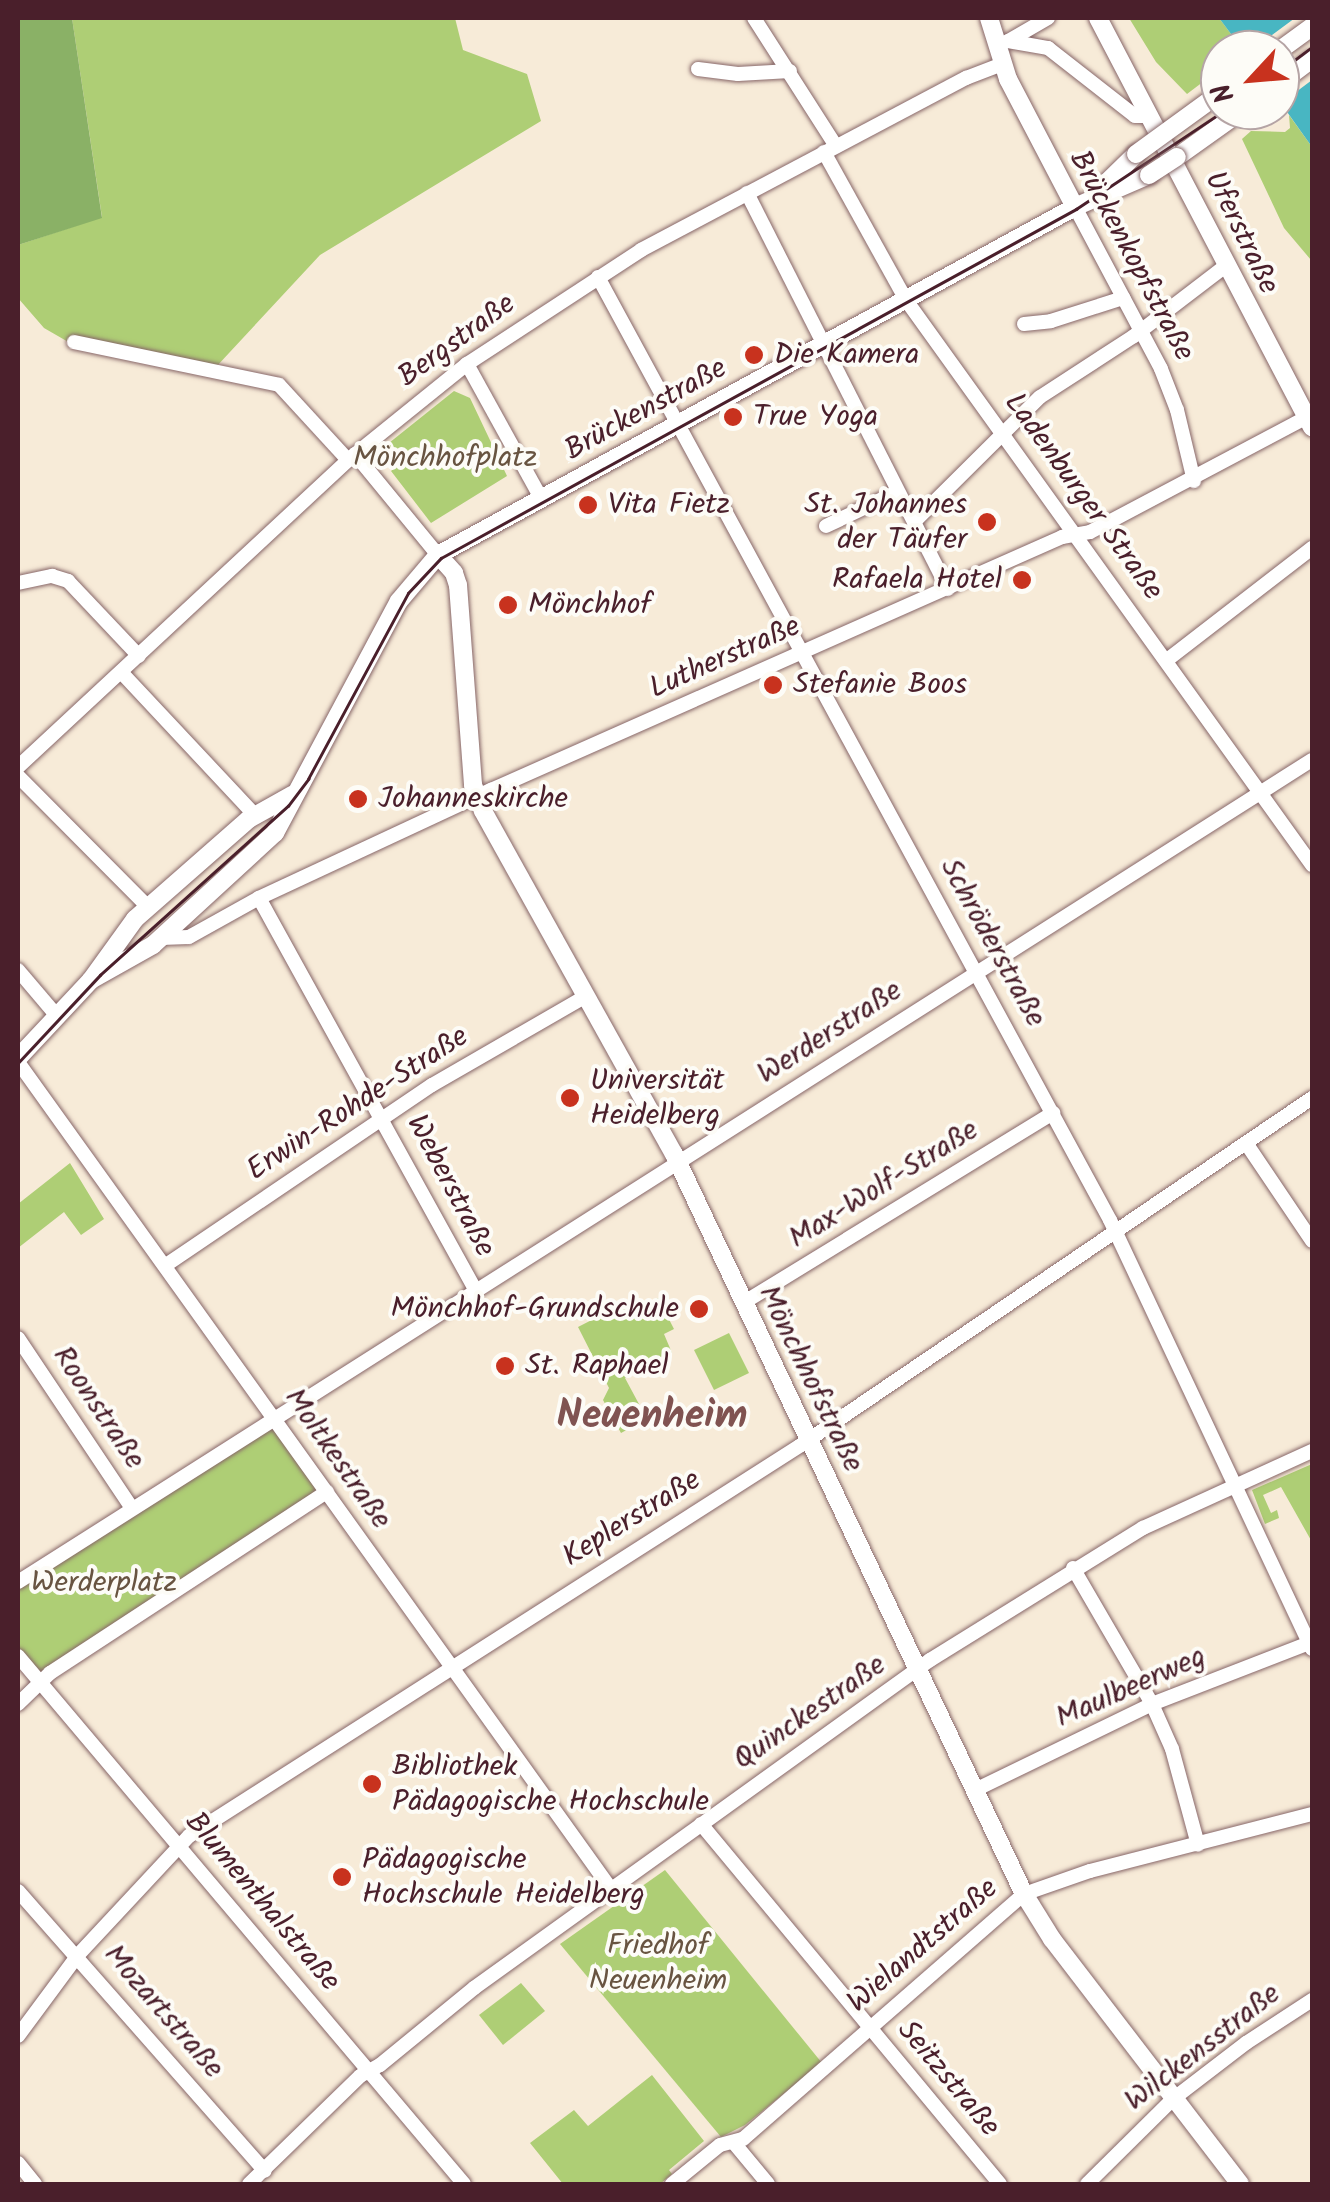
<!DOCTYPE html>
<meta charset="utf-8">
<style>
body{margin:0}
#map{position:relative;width:1330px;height:2202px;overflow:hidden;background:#f7ebd8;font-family:Kalam,sans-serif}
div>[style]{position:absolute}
.green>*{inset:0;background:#aece75}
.forest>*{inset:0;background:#8ab166}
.water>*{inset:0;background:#48b6c2}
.pier>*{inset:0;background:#f7ebd8}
.roads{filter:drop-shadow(0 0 2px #876668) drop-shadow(0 0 2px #876668)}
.street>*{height:14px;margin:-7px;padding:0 7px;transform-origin:7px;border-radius:7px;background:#fff}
.secondary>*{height:18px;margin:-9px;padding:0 9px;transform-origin:9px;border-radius:9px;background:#fff}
.tram>*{height:2.5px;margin:-1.25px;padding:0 1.25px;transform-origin:1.25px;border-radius:1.25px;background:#4a1f2b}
.bridges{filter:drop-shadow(0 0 2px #876668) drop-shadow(0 0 2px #876668)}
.secondary-bridge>*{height:18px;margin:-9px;padding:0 9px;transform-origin:9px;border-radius:9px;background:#fff}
.dots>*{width:28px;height:28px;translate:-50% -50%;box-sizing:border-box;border:5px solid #fdfcf7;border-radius:50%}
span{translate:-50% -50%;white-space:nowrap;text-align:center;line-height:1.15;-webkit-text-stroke:8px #fdfcf7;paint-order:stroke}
.street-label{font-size:30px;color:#4a1f2b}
.poi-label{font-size:30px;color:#4a1f2b}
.left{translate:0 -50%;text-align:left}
.right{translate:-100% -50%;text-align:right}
.park-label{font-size:30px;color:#685441}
.district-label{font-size:40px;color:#805351;font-weight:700}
.frame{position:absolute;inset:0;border:20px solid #4a1f2b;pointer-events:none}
.north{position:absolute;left:1200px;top:30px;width:100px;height:100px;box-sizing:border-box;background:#fdfcf7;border:2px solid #b5a4a5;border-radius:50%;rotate:244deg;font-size:28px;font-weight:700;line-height:40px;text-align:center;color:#4a1f2b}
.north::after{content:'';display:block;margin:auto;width:35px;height:45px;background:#c8321e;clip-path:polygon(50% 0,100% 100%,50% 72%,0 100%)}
</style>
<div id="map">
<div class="green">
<div style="clip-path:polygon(72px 18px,455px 18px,463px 50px,527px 74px,541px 121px,320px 255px,216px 367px,77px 347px,44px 328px,18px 298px,18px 245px,102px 217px)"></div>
<div style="clip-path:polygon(1129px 18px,1219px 18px,1243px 50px,1220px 50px,1220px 69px,1187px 94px,1156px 62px)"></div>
<div style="clip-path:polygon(1289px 115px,1312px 147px,1311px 260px,1284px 228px,1242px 139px,1251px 131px,1285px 132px,1290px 128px)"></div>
<div style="clip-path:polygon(454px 391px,470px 398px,507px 476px,431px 523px,391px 471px,398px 465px,389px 443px)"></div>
<div style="clip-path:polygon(70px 1163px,104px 1219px,81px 1235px,64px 1212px,18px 1248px,18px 1204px)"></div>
<div style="clip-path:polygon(658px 1298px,674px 1329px,664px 1334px,672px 1353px,625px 1378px,647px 1419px,621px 1433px,603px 1400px,609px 1388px,578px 1327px,623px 1304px,629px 1312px)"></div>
<div style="clip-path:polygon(729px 1333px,749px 1373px,714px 1390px,694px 1350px)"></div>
<div style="clip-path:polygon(276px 1426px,320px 1490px,37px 1675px,18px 1648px,18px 1588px)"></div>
<div style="clip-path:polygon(1312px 1464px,1312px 1542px,1281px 1487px,1263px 1495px,1271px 1513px,1277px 1510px,1279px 1518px,1265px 1524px,1252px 1490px)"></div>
<div style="clip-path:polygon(665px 1870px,822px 2063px,745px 2125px,721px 2137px,560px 1944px)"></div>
<div style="clip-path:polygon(521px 1983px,545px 2011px,503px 2045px,479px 2015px)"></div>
<div style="clip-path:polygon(652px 2075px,704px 2141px,669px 2170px,672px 2174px,660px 2184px,563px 2184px,530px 2143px,574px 2110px,588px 2126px)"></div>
</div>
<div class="forest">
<div style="clip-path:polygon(18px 18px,72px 18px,102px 218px,18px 245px)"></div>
</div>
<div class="water">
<div style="clip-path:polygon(1219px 18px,1312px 18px,1312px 147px,1280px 102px,1280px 50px,1243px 50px)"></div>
</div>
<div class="pier">
<div style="clip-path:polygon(1295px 18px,1312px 18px,1312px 80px,1280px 104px,1280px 50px,1252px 50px)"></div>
</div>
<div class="roads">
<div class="street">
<div style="left:754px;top:18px;width:152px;rotate:57.4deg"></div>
<div style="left:1010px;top:40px;width:44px;rotate:-30.1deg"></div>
<div style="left:1008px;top:41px;width:41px;rotate:9.9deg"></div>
<div style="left:1048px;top:48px;width:110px;rotate:38deg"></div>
<div style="left:1135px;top:116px;width:16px"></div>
<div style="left:698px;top:69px;width:40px;rotate:7.1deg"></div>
<div style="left:738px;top:74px;width:52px;rotate:-3.3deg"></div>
<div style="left:824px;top:152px;width:169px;rotate:61deg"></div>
<div style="left:906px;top:300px;width:696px;rotate:54.3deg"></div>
<div style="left:747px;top:193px;width:444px;rotate:63.1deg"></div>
<div style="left:1075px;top:207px;width:183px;rotate:62deg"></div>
<div style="left:1161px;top:369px;width:44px;rotate:68.7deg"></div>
<div style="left:1177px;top:410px;width:73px;rotate:76.5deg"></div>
<div style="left:598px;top:277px;width:1073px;rotate:61.5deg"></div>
<div style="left:1110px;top:1220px;width:474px;rotate:64.8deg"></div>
<div style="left:1024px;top:324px;width:27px;rotate:-6deg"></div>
<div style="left:1051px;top:321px;width:76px;rotate:-17.7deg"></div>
<div style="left:74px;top:342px;width:209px;rotate:11.8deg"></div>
<div style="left:279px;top:385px;width:102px;rotate:47.4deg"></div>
<div style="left:467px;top:364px;width:153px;rotate:61.1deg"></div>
<div style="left:355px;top:454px;width:131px;rotate:50.6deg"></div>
<div style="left:914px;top:522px;width:177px;rotate:-44.8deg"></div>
<div style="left:1040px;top:397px;width:112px;rotate:-33deg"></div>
<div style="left:1134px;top:336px;width:117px;rotate:-37.4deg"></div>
<div style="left:826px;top:526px;width:79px;rotate:-25.6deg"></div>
<div style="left:18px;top:583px;width:35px;rotate:-12deg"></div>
<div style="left:52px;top:576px;width:17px;rotate:17deg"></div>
<div style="left:68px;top:581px;width:103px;rotate:46.6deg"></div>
<div style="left:1167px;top:660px;width:183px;rotate:-37.7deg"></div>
<div style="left:121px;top:672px;width:196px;rotate:46.9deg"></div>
<div style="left:18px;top:767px;width:451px;rotate:-42.9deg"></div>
<div style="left:348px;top:460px;width:153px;rotate:-38.9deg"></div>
<div style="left:467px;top:364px;width:208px;rotate:-33.2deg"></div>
<div style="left:641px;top:250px;width:368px;rotate:-27.9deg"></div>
<div style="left:966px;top:78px;width:39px;rotate:-21deg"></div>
<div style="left:18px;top:776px;width:186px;rotate:45.2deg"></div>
<div style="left:259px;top:898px;width:448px;rotate:61.1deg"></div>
<div style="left:161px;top:938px;width:28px;rotate:-2deg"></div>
<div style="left:189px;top:937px;width:80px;rotate:-29.1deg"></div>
<div style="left:259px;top:898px;width:256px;rotate:-25deg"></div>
<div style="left:491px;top:790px;width:625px;rotate:-23.9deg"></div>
<div style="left:1062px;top:537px;width:28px;rotate:-10deg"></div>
<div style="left:1090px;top:532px;width:246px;rotate:-27.9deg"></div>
<div style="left:18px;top:970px;width:60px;rotate:49.7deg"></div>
<div style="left:18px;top:1062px;width:1018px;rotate:54.36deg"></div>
<div style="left:1246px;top:1143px;width:118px;rotate:56deg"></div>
<div style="left:166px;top:1265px;width:321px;rotate:-34.1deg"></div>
<div style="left:432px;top:1085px;width:178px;rotate:-30deg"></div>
<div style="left:743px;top:1303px;width:364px;rotate:-31.5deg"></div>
<div style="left:18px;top:1338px;width:205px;rotate:56.2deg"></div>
<div style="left:1073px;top:1568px;width:157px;rotate:59.8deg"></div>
<div style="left:1152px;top:1704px;width:49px;rotate:66deg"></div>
<div style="left:1172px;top:1749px;width:99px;rotate:74.8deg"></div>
<div style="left:18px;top:1582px;width:1533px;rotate:-32.43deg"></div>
<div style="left:18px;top:1656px;width:691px;rotate:49.81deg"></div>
<div style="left:18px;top:1704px;width:45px;rotate:-44.1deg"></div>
<div style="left:50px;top:1673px;width:331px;rotate:-33.2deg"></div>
<div style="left:975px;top:1790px;width:197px;rotate:-25.9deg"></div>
<div style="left:1152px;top:1704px;width:172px;rotate:-21.2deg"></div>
<div style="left:701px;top:1824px;width:468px;rotate:50.3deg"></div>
<div style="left:18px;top:1891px;width:373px;rotate:48.6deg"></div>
<div style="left:18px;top:2036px;width:101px;rotate:-53.5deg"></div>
<div style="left:78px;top:1955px;width:163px;rotate:-47deg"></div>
<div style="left:189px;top:1836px;width:726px;rotate:-32.57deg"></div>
<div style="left:801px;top:1445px;width:618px;rotate:-34.18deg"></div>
<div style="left:734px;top:2143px;width:53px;rotate:50.3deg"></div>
<div style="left:18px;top:2163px;width:27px;rotate:51deg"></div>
<div style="left:249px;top:2184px;width:155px;rotate:-44.2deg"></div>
<div style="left:360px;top:2076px;width:23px;rotate:-29deg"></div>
<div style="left:380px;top:2065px;width:122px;rotate:-39.3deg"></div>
<div style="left:474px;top:1988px;width:562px;rotate:-35.73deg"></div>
<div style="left:930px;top:1660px;width:251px;rotate:-31.8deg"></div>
<div style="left:1143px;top:1528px;width:186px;rotate:-24.5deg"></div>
<div style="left:672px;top:2184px;width:62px;rotate:-39.1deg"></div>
<div style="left:720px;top:2145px;width:24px;rotate:-15deg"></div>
<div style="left:743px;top:2139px;width:373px;rotate:-41.1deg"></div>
<div style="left:1024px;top:1894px;width:70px;rotate:-19.2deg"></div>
<div style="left:1090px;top:1871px;width:229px;rotate:-14.4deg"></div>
<div style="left:1087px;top:2184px;width:121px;rotate:-44.7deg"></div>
<div style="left:1173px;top:2099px;width:92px;rotate:-37.5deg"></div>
<div style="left:1246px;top:2043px;width:79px;rotate:-33.1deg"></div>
</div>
<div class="secondary">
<div style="left:989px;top:18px;width:64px;rotate:72.7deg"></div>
<div style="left:1008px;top:79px;width:144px;rotate:62.4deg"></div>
<div style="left:1098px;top:18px;width:462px;rotate:62.4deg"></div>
<div style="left:1280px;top:50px;width:39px;rotate:-36deg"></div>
<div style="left:1280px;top:83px;width:40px;rotate:-37deg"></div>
<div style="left:1177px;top:157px;width:81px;rotate:-35.5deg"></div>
<div style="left:1095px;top:194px;width:57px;rotate:-44.3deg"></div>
<div style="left:438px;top:555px;width:24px;rotate:48deg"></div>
<div style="left:454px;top:573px;width:13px;rotate:72deg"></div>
<div style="left:458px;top:585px;width:201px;rotate:85.7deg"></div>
<div style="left:473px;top:785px;width:28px;rotate:69deg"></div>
<div style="left:483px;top:811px;width:393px;rotate:60.9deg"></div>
<div style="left:674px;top:1154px;width:819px;rotate:64.69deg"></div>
<div style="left:1024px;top:1894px;width:53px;rotate:58.1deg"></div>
<div style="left:1052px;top:1939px;width:309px;rotate:52.5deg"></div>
<div style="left:91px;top:980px;width:71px;rotate:-29.4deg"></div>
<div style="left:153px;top:945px;width:166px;rotate:-42.6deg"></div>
<div style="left:275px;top:833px;width:263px;rotate:-61.9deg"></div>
<div style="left:399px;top:601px;width:60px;rotate:-49.7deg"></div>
<div style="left:438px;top:555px;width:726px;rotate:-28.65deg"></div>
<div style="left:1075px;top:207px;width:81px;rotate:-23.4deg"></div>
<div style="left:18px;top:1058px;width:107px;rotate:-46.9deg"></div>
<div style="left:91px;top:980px;width:75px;rotate:-54.2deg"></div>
<div style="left:135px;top:919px;width:152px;rotate:-41.3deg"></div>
<div style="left:249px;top:819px;width:49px;rotate:-29.2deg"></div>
</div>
</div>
<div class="tram">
<div style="left:1280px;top:71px;width:40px;rotate:-37deg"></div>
<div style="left:18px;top:1063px;width:120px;rotate:-47deg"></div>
<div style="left:100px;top:975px;width:253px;rotate:-42deg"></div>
<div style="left:288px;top:806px;width:34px;rotate:-53deg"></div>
<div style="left:308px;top:779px;width:211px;rotate:-61.7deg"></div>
<div style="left:408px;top:593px;width:48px;rotate:-46.7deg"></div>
<div style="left:441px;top:558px;width:725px;rotate:-28.79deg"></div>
<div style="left:1076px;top:209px;width:179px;rotate:-33.6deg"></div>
</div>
<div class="bridges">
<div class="secondary-bridge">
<div style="left:1136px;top:154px;width:104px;rotate:-36deg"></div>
<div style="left:1149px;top:175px;width:33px;rotate:-33deg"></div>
</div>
</div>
<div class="dots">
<div style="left:754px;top:355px;background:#c8321e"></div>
<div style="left:733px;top:417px;background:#c8321e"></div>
<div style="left:588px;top:505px;background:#c8321e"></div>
<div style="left:987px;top:522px;background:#c8321e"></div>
<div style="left:1022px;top:580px;background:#c8321e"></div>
<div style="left:508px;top:605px;background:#c8321e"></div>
<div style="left:773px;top:685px;background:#c8321e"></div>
<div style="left:358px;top:799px;background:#c8321e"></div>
<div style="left:570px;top:1098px;background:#c8321e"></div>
<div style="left:699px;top:1309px;background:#c8321e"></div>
<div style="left:505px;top:1366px;background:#c8321e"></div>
<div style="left:372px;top:1784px;background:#c8321e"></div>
<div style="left:342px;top:1877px;background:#c8321e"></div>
</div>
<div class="street-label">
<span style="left:1241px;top:233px;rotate:64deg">Uferstraße</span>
<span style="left:1131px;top:256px;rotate:62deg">Brückenkopfstraße</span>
<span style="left:457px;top:341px;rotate:-36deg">Bergstraße</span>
<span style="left:646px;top:410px;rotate:-29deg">Brückenstraße</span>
<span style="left:1083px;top:497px;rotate:54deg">Ladenburger Straße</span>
<span style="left:725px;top:658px;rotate:-24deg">Lutherstraße</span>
<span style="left:992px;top:943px;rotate:61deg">Schröderstraße</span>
<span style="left:830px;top:1033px;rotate:-33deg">Werderstraße</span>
<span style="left:358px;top:1104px;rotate:-33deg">Erwin-Rohde-Straße</span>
<span style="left:884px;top:1185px;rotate:-32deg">Max-Wolf-Straße</span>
<span style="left:450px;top:1186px;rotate:62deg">Weberstraße</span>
<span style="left:810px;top:1379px;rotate:64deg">Mönchhofstraße</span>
<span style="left:98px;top:1408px;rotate:56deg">Roonstraße</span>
<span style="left:337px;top:1459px;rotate:55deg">Moltkestraße</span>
<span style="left:632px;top:1519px;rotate:-32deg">Keplerstraße</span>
<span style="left:1131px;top:1688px;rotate:-24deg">Maulbeerweg</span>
<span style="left:810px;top:1713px;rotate:-35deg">Quinckestraße</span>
<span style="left:262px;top:1902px;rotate:50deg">Blumenthalstraße</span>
<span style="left:923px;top:1946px;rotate:-41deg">Wielandtstraße</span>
<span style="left:163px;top:2012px;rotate:49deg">Mozartstraße</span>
<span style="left:1203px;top:2048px;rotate:-38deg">Wilckensstraße</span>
<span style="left:948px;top:2079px;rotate:50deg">Seitzstraße</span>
</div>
<div class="poi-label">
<span class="left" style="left:774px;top:355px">Die Kamera</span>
<span class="left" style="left:753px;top:417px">True Yoga</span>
<span class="left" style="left:608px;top:505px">Vita Fietz</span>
<span class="right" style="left:967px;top:522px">St. Johannes<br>der Täufer</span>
<span class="right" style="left:1002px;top:580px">Rafaela Hotel</span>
<span class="left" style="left:528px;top:605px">Mönchhof</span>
<span class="left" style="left:793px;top:685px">Stefanie Boos</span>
<span class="left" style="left:378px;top:799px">Johanneskirche</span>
<span class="left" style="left:590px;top:1098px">Universität<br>Heidelberg</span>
<span class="right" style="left:679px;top:1309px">Mönchhof-Grundschule</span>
<span class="left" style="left:525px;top:1366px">St. Raphael</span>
<span class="left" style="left:392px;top:1784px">Bibliothek<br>Pädagogische Hochschule</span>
<span class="left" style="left:362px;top:1877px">Pädagogische<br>Hochschule Heidelberg</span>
</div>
<div class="park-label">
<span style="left:445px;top:458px">Mönchhofplatz</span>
<span style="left:104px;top:1583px">Werderplatz</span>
<span style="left:658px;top:1963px">Friedhof<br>Neuenheim</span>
</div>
<div class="district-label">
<span style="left:652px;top:1416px">Neuenheim</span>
</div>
<div class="frame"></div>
<div class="north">N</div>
</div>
